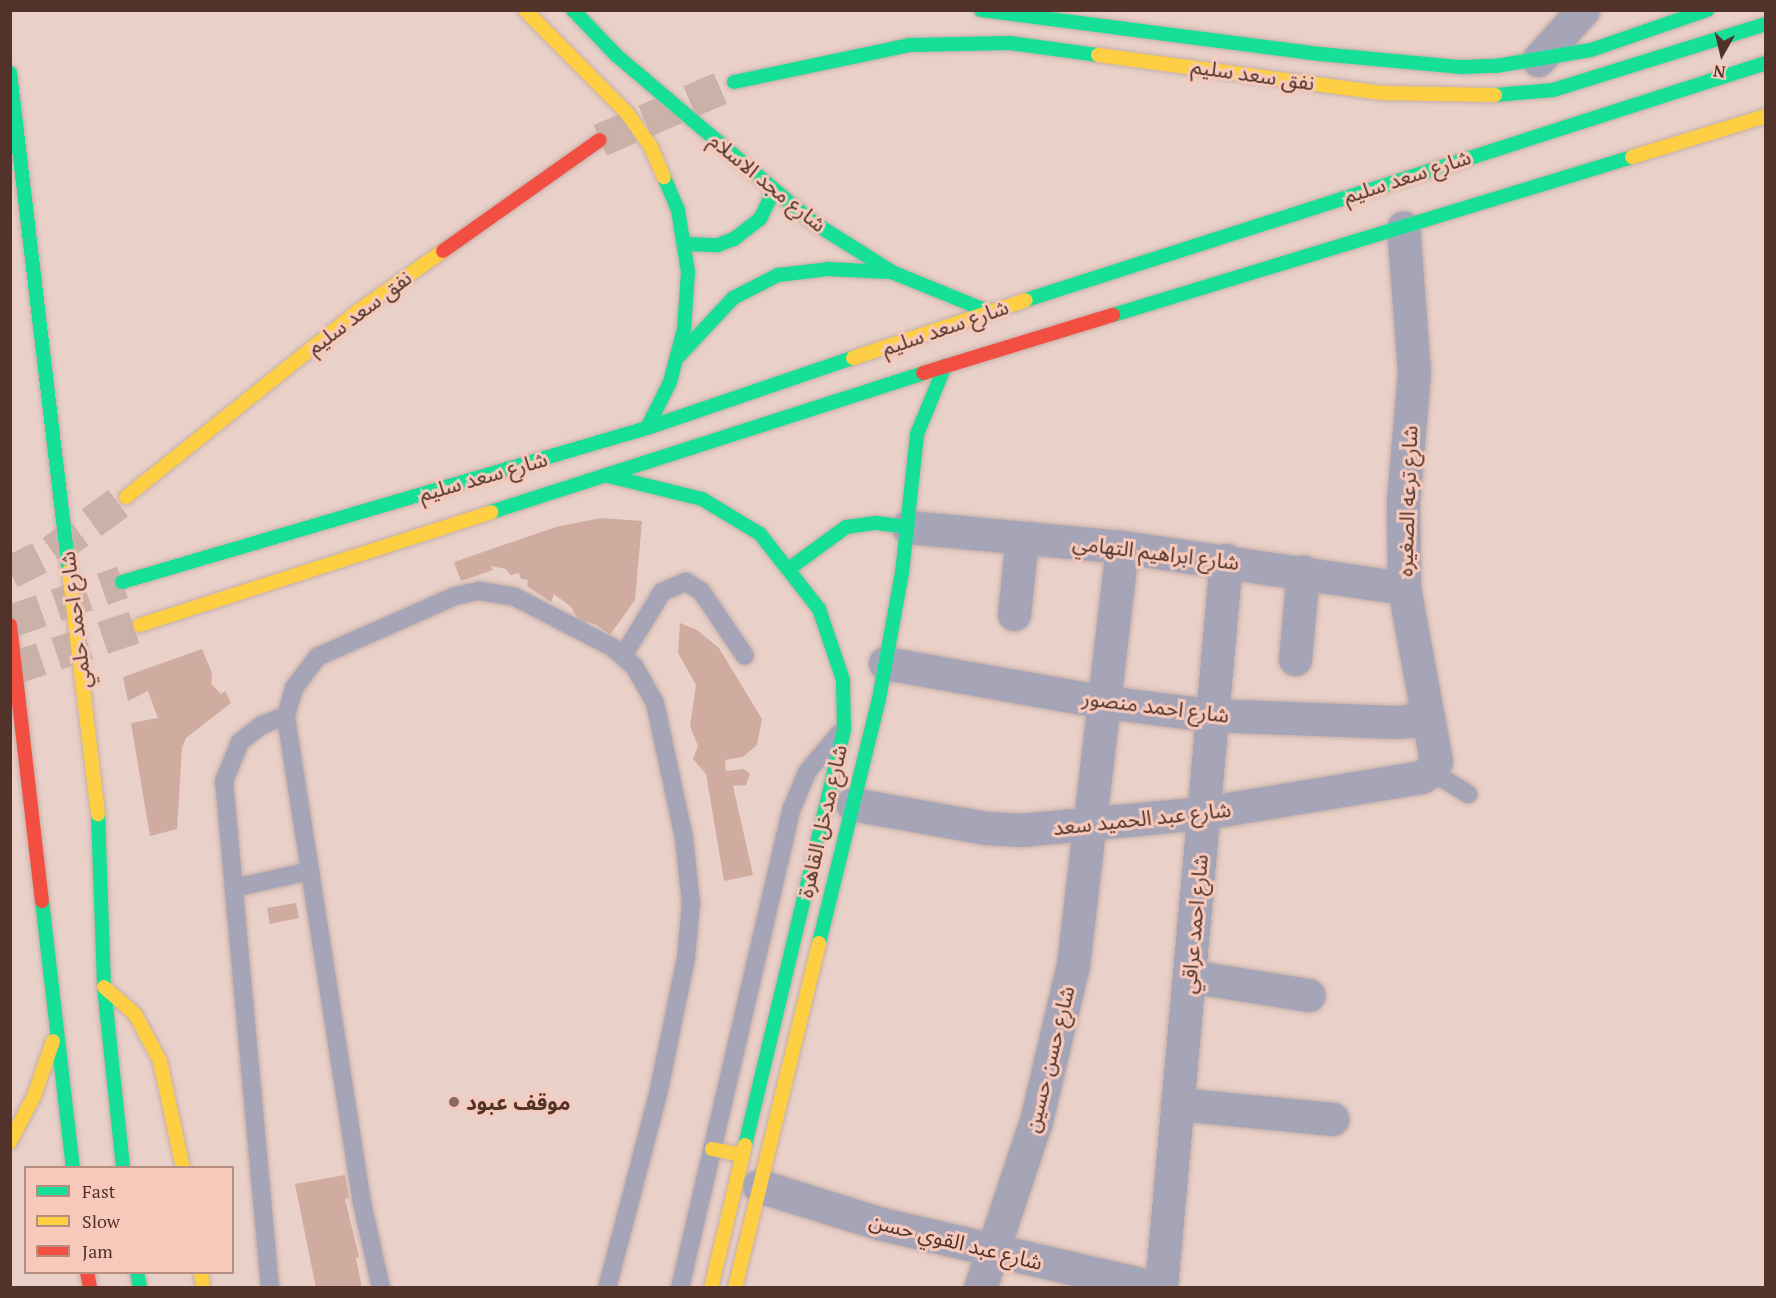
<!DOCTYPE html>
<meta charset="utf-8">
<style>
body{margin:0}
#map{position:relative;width:1776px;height:1298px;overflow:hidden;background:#e9d0c8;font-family:"PT Serif","Noto Sans Arabic",serif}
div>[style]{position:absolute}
.building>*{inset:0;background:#d0aca0}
.secondary-tunnel>*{height:33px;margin-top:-16.5px;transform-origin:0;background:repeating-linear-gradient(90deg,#cbb1a8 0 33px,transparent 0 49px)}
.primary-tunnel>*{height:33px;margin-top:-16.5px;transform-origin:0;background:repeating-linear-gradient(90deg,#cbb1a8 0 33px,transparent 0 49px)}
.roads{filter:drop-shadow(0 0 2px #c5afa8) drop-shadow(0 0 2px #c5afa8)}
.lane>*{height:18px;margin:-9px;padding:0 9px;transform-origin:9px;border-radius:9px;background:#a6a5b8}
.street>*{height:33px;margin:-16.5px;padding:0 16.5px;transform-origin:16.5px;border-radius:16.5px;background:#a6a5b8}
.fast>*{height:14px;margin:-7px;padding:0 7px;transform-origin:7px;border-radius:7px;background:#16e098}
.slow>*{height:14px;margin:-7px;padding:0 7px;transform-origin:7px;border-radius:7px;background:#ffcf43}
.jam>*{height:14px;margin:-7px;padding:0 7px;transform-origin:7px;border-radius:7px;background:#f24e42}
.dots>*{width:16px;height:16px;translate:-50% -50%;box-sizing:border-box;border:3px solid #f7c9bb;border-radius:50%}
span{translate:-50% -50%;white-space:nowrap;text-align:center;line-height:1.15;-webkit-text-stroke:6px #f7c9bb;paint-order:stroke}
.street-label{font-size:21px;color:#51332a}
.poi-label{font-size:21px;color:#51332a;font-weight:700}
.left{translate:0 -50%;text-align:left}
.frame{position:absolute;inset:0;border:12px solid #51332a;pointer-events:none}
.legend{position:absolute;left:24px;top:1166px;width:210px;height:108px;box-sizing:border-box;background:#f7c9bb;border:2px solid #b58d81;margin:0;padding:8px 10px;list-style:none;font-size:18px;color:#51332a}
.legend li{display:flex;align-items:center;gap:12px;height:30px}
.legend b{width:30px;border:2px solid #b58d81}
.north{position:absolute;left:1692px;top:24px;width:60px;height:60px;-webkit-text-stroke:4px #f7c9bb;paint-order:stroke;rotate:188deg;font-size:16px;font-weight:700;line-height:24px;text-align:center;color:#51332a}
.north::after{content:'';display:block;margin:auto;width:21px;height:27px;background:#51332a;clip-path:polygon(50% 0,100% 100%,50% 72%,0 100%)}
</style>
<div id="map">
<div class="building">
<div style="clip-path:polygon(601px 518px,642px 521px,635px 600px,610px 635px,595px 624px,579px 621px,571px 607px,554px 594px,551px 602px,527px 586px,528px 580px,521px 579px,519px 573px,510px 575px,506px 569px,491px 566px,493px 570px,461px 581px,454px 562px,556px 527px)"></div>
<div style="clip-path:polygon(680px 623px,697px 630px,719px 648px,762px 719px,757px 745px,743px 757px,725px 760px,726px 771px,744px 769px,750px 774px,746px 785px,733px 786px,753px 875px,724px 881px,706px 774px,693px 759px,698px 746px,690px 726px,696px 685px,678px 653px)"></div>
<div style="clip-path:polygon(202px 649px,212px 673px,211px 684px,221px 694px,225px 691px,231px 703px,186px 738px,182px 748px,177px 829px,150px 836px,131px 723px,158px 718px,148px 691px,128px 701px,123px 677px)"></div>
<div style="clip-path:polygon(296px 903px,299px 918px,270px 924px,267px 908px)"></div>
<div style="clip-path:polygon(345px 1175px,349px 1198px,345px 1199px,359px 1257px,356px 1258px,362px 1288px,316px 1288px,295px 1184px)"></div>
</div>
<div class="secondary-tunnel">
<div style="left:600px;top:140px;width:146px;rotate:-23.4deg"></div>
<div style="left:10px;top:572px;width:47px;rotate:-26.6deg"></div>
<div style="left:52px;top:551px;width:92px;rotate:-36.1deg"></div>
</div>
<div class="primary-tunnel">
<div style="left:10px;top:621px;width:119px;rotate:-19.2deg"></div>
<div style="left:10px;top:669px;width:137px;rotate:-18.7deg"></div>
</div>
<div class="roads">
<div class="lane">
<div style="left:623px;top:656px;width:75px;rotate:-58.6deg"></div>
<div style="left:662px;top:592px;width:26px;rotate:-23deg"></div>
<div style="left:686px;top:582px;width:17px;rotate:31deg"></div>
<div style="left:701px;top:591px;width:78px;rotate:55.9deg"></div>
<div style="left:1431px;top:771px;width:44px;rotate:31.9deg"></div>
<div style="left:234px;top:888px;width:78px;rotate:-12.6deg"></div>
<div style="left:270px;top:1288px;width:509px;rotate:-95.18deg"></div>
<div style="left:224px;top:781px;width:42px;rotate:-67.7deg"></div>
<div style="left:240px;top:742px;width:28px;rotate:-38deg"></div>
<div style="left:262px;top:725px;width:26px;rotate:-21deg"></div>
<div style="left:381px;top:1288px;width:87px;rotate:-102.6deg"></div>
<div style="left:362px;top:1203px;width:493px;rotate:-98.9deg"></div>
<div style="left:286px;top:716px;width:29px;rotate:-74deg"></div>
<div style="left:294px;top:688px;width:39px;rotate:-53deg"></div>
<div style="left:317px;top:657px;width:151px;rotate:-23.8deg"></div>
<div style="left:455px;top:596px;width:25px;rotate:-12deg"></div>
<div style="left:479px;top:591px;width:36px;rotate:9deg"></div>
<div style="left:515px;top:597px;width:109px;rotate:27.3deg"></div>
<div style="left:612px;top:647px;width:29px;rotate:41deg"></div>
<div style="left:634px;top:666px;width:43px;rotate:60.4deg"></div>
<div style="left:655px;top:703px;width:138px;rotate:77.9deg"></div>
<div style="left:684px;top:838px;width:65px;rotate:83.9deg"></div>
<div style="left:691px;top:903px;width:55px;rotate:95.2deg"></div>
<div style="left:686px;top:958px;width:139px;rotate:101.6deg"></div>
<div style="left:658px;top:1094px;width:201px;rotate:104.7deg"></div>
<div style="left:680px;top:1288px;width:493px;rotate:-76.9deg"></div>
<div style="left:792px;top:808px;width:39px;rotate:-67deg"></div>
<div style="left:807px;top:772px;width:51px;rotate:-49.8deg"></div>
</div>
<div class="street">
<div style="left:1538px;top:60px;width:67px;rotate:-48deg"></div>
<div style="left:908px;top:527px;width:215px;rotate:5.3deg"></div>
<div style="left:1122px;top:547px;width:285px;rotate:8.3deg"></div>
<div style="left:1014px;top:614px;width:76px;rotate:-84deg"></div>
<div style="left:1295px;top:659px;width:88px;rotate:-84.8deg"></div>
<div style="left:885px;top:663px;width:223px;rotate:10.1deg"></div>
<div style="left:1105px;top:702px;width:106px;rotate:7.1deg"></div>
<div style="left:1210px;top:715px;width:185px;rotate:2.2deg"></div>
<div style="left:1395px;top:722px;width:15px;rotate:-4deg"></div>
<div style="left:1410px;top:721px;width:18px;rotate:-29deg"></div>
<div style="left:852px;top:804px;width:136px;rotate:10.2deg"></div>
<div style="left:986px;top:828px;width:34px;rotate:3deg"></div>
<div style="left:1020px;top:830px;width:185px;rotate:-5.3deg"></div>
<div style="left:1204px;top:813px;width:220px;rotate:-9.4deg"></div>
<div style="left:1421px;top:777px;width:12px;rotate:-31deg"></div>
<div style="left:1431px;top:771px;width:11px;rotate:-63deg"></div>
<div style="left:1436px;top:761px;width:176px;rotate:-100.5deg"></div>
<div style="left:1404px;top:588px;width:87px;rotate:-90.7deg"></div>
<div style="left:1403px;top:501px;width:129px;rotate:-85.1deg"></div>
<div style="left:1414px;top:372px;width:145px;rotate:-94.3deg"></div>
<div style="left:1189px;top:976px;width:121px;rotate:9.1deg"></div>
<div style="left:1177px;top:1104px;width:156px;rotate:5.5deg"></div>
<div style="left:759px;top:1186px;width:129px;rotate:17.2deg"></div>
<div style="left:882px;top:1224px;width:281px;rotate:13.1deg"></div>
<div style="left:980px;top:1288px;width:176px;rotate:-71.5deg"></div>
<div style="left:1036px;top:1121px;width:160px;rotate:-76.7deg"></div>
<div style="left:1073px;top:965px;width:421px;rotate:-83.3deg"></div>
<div style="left:1161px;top:1288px;width:731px;rotate:-84.9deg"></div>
</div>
<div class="fast">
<div style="left:573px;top:10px;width:62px;rotate:46.3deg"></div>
<div style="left:616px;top:55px;width:256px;rotate:40.4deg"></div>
<div style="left:811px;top:221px;width:98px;rotate:32.1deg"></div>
<div style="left:894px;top:273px;width:104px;rotate:22.1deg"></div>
<div style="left:981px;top:10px;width:342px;rotate:7.4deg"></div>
<div style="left:1320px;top:54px;width:142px;rotate:5.3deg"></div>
<div style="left:1461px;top:67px;width:35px;rotate:-2deg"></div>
<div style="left:1496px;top:66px;width:96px;rotate:-9.6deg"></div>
<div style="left:1591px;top:50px;width:123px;rotate:-19deg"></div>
<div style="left:10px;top:73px;width:501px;rotate:83.24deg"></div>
<div style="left:734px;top:82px;width:179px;rotate:-11.9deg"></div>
<div style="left:909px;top:45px;width:101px;rotate:-1.1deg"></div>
<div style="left:1010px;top:43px;width:89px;rotate:7.8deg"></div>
<div style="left:1495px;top:95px;width:58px;rotate:-4.9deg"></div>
<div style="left:1553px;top:90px;width:223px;rotate:-17.2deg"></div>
<div style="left:685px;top:244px;width:33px;rotate:2deg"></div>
<div style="left:718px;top:245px;width:17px;rotate:-21deg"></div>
<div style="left:734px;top:239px;width:33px;rotate:-38deg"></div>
<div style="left:760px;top:219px;width:32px;rotate:-64deg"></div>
<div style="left:1026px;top:300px;width:777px;rotate:-17.76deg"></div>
<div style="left:1113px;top:315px;width:543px;rotate:-16.93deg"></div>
<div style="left:679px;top:356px;width:79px;rotate:-47deg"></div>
<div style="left:733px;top:298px;width:51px;rotate:-27.1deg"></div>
<div style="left:778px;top:275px;width:50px;rotate:-6.8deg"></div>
<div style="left:828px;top:269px;width:59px;rotate:2.9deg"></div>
<div style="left:647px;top:428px;width:51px;rotate:-63.4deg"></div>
<div style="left:670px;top:382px;width:55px;rotate:-75.2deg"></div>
<div style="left:684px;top:329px;width:57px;rotate:-86deg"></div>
<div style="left:688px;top:272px;width:63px;rotate:-99.2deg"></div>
<div style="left:678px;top:210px;width:36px;rotate:-113deg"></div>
<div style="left:608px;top:476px;width:97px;rotate:13.7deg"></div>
<div style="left:702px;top:499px;width:68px;rotate:31.1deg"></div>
<div style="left:760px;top:534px;width:95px;rotate:51.8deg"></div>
<div style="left:819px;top:609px;width:75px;rotate:71.3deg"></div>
<div style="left:843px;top:680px;width:50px;rotate:88.9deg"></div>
<div style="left:844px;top:730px;width:427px;rotate:103.4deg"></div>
<div style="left:491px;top:512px;width:454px;rotate:-17.8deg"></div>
<div style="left:790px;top:568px;width:69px;rotate:-36.2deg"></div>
<div style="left:846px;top:527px;width:30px;rotate:-8deg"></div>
<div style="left:876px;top:523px;width:32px;rotate:7deg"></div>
<div style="left:122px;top:582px;width:547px;rotate:-16.35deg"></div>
<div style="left:647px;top:428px;width:218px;rotate:-18.8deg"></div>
<div style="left:98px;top:814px;width:173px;rotate:88deg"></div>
<div style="left:104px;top:987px;width:182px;rotate:84deg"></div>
<div style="left:42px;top:901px;width:269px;rotate:83.4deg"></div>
<div style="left:819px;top:943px;width:251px;rotate:-76.2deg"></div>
<div style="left:879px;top:699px;width:128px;rotate:-79.7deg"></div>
<div style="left:902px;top:573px;width:140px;rotate:-83.8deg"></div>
<div style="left:917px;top:434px;width:74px;rotate:-67.6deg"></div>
<div style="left:137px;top:1272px;width:16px;rotate:79deg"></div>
</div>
<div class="slow">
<div style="left:525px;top:10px;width:145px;rotate:45.3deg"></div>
<div style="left:627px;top:113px;width:42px;rotate:54.8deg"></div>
<div style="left:651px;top:147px;width:33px;rotate:67deg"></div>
<div style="left:1098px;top:55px;width:289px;rotate:7.6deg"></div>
<div style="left:1384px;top:93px;width:111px;rotate:1deg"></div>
<div style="left:1632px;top:157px;width:140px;rotate:-17deg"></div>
<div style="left:853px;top:358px;width:182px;rotate:-18.5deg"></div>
<div style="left:126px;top:497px;width:297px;rotate:-38.7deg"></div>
<div style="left:358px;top:311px;width:104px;rotate:-35.2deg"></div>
<div style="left:69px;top:571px;width:245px;rotate:83.2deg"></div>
<div style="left:140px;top:625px;width:369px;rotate:-17.8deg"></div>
<div style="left:104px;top:987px;width:41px;rotate:41.1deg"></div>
<div style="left:135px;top:1014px;width:53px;rotate:62deg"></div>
<div style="left:160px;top:1061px;width:109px;rotate:77.9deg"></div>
<div style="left:10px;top:1142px;width:52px;rotate:-62.4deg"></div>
<div style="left:34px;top:1096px;width:58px;rotate:-70.9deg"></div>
<div style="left:712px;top:1149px;width:31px;rotate:11deg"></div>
<div style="left:201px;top:1272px;width:16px;rotate:83deg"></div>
<div style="left:711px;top:1288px;width:147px;rotate:-76.6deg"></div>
<div style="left:735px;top:1288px;width:355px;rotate:-76.3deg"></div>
</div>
<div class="jam">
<div style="left:443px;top:251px;width:192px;rotate:-35.3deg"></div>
<div style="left:923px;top:373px;width:199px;rotate:-17deg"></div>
<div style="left:10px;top:625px;width:278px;rotate:83.4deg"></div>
<div style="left:87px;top:1272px;width:16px;rotate:79deg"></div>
</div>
</div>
<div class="dots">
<div style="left:454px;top:1102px;background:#866a61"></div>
</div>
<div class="street-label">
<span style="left:1253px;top:74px;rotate:8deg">نفق سعد سليم</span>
<span style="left:1407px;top:176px;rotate:-18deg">شارع سعد سليم</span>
<span style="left:768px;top:182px;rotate:39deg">شارع مجد الاسلام</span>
<span style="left:359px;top:312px;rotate:-37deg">نفق سعد سليم</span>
<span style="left:945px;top:327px;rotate:-19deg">شارع سعد سليم</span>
<span style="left:483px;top:476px;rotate:-16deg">شارع سعد سليم</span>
<span style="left:1407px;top:501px;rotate:-88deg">شارع ترعه الصغيره</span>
<span style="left:1156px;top:552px;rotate:7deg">شارع ابراهيم التهامي</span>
<span style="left:75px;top:620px;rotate:-97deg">شارع احمد حلمي</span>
<span style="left:1156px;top:706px;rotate:7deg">شارع احمد منصور</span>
<span style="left:1142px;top:818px;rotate:-6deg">شارع عبد الحميد سعد</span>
<span style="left:822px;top:821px;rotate:-77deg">شارع مدخل القاهرة</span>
<span style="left:1194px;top:924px;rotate:-85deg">شارع احمد عراقي</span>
<span style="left:1049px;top:1059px;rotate:-76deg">شارع حسن حسين</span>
<span style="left:956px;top:1241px;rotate:14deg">شارع عبد القوي حسن</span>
</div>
<div class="poi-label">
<span class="left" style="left:466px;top:1102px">موقف عبود</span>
</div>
<div class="frame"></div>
<ul class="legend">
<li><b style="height:8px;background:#16e098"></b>Fast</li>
<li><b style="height:8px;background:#ffcf43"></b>Slow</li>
<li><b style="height:8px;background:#f24e42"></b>Jam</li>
</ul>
<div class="north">N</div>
</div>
